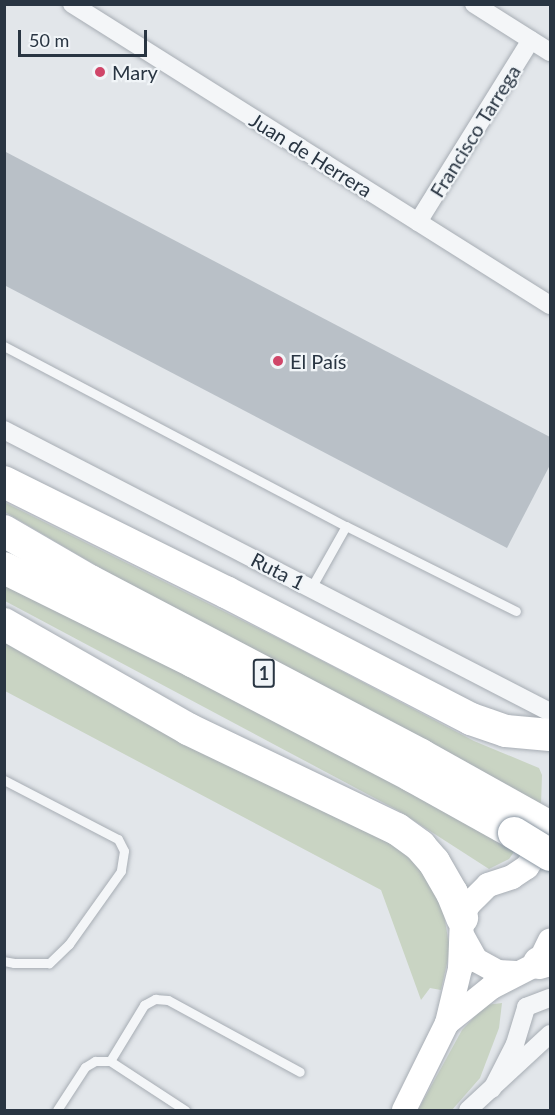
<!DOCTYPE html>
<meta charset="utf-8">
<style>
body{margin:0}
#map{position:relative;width:555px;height:1115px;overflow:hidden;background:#e2e6ea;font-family:Lato,sans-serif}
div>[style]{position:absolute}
.green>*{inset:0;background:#c9d4c3}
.building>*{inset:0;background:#b9c0c7}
.roads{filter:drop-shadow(0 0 2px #a7adb4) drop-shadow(0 0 2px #a7adb4)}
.lane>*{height:9px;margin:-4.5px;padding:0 4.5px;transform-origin:4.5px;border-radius:4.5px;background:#f4f6f8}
.street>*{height:18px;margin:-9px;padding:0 9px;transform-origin:9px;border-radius:9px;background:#f4f6f8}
.secondary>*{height:24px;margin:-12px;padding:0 12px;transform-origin:12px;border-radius:12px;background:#fff}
.highway>*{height:32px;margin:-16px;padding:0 16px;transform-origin:16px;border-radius:16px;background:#fff}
.bridges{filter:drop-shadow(0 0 2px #8995a1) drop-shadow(0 0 2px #8995a1)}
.highway-bridge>*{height:32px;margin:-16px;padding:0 16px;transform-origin:16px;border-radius:16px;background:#fff}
.dots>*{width:16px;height:16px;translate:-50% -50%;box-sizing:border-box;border:3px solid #f1f5f8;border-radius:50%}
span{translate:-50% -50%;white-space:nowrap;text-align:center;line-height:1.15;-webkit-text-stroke:4.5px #f1f5f8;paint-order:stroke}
.shield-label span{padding:2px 4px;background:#f1f5f8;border:2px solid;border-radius:4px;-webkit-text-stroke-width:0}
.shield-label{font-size:18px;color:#293542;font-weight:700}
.poi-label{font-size:20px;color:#293542}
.left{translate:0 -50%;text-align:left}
.street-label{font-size:20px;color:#293542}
.frame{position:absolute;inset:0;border:6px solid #293542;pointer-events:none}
.scale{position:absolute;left:18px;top:30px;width:129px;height:27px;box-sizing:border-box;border:3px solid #293542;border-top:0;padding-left:8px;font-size:18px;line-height:21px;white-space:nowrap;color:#293542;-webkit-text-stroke:4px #f1f5f8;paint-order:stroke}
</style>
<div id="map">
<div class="green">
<div style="clip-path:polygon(4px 502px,298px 648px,474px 741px,539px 768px,542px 775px,541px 805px,143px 593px,5px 512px)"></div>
<div style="clip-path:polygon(4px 581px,330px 749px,492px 836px,492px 839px,514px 852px,509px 859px,489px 869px,399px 811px,5px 601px)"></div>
<div style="clip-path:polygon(4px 631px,394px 843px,424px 872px,443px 909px,450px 950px,441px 990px,430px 988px,421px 1000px,381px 890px,5px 691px)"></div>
<div style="clip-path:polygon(502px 1003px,499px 1028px,480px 1078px,452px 1110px,418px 1110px,462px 1030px,486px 1005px)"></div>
</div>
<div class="building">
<div style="clip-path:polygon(4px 151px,550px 437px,550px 465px,507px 548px,4px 285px)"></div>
</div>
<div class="roads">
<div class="lane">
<div style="left:4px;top:346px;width:386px;rotate:27.8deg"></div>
<div style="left:346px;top:526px;width:190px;rotate:26.6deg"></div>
<div style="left:311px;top:588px;width:71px;rotate:-60.6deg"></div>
<div style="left:4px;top:780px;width:128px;rotate:27.4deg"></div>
<div style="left:118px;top:839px;width:13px;rotate:63deg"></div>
<div style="left:124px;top:851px;width:20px;rotate:99deg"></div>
<div style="left:121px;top:871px;width:90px;rotate:125.5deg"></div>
<div style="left:69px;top:944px;width:28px;rotate:136deg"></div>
<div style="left:49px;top:963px;width:35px;rotate:180deg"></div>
<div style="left:14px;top:963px;width:10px;rotate:-169deg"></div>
<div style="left:110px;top:1061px;width:66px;rotate:-58.7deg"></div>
<div style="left:144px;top:1005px;width:13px;rotate:-29deg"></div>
<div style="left:155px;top:999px;width:13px;rotate:4deg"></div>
<div style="left:168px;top:1000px;width:150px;rotate:28.6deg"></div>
<div style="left:57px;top:1110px;width:51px;rotate:-56.9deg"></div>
<div style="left:85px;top:1067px;width:12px;rotate:-31deg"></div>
<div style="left:95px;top:1061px;width:15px"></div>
<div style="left:110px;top:1061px;width:90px;rotate:33.2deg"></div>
</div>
<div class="street">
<div style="left:72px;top:4px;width:565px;rotate:32.2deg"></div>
<div style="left:474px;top:4px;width:90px;rotate:32.3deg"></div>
<div style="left:418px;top:222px;width:214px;rotate:-58.2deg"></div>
<div style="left:4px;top:430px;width:615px;rotate:27.32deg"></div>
<div style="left:492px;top:1089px;width:51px;rotate:-62.9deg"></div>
<div style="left:515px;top:1044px;width:39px;rotate:-73deg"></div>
<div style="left:526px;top:1007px;width:26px;rotate:-21deg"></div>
<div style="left:468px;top:1110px;width:112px;rotate:-42.8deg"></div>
</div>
<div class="secondary">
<div style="left:462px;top:935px;width:29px;rotate:61deg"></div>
<div style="left:476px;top:960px;width:25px;rotate:29deg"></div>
<div style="left:498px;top:972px;width:18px;rotate:3deg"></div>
<div style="left:447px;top:1023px;width:58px;rotate:-38.7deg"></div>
<div style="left:492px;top:987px;width:53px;rotate:-27.1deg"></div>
<div style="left:539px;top:963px;width:25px;rotate:-64deg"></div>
<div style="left:404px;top:1110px;width:97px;rotate:-63.7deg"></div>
<div style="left:447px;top:1023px;width:56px;rotate:-76.5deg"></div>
<div style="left:460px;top:969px;width:51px;rotate:-87.8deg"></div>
<div style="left:462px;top:918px;width:14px;rotate:-65deg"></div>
<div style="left:468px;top:905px;width:28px;rotate:-45deg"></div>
<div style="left:488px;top:885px;width:25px;rotate:-18deg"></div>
<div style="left:512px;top:877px;width:18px;rotate:-34deg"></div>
<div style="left:527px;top:867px;width:37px;rotate:-56deg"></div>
</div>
<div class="highway">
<div style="left:4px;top:482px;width:248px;rotate:26.4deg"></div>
<div style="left:226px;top:592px;width:276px;rotate:27.4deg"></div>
<div style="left:471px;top:719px;width:37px;rotate:19deg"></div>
<div style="left:506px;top:731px;width:44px;rotate:5.2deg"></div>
<div style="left:4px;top:531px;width:99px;rotate:30.2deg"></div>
<div style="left:90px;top:581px;width:374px;rotate:27.7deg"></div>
<div style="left:421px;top:755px;width:148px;rotate:29.2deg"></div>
<div style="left:4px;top:568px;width:212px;rotate:26.3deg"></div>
<div style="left:194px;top:662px;width:246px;rotate:27.6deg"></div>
<div style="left:412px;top:776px;width:117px;rotate:29.2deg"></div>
<div style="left:4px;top:624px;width:212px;rotate:29.7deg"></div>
<div style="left:188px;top:729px;width:232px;rotate:25.6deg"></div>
<div style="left:397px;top:829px;width:29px;rotate:36deg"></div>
<div style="left:420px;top:846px;width:21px;rotate:49deg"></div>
<div style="left:434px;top:862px;width:36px;rotate:60deg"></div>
<div style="left:452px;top:893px;width:27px;rotate:68deg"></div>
<div style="left:539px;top:963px;width:11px;rotate:-15deg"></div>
</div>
</div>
<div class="bridges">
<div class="highway-bridge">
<div style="left:514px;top:833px;width:42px;rotate:31.4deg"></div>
</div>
</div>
<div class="dots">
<div style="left:100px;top:72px;background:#d04669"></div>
<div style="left:278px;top:361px;background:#d04669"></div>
</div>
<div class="shield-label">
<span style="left:264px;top:673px">1</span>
</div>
<div class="poi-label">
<span class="left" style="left:112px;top:72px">Mary</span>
<span class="left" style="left:290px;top:361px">El País</span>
</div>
<div class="street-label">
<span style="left:475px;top:131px;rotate:-58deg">Francisco Tarrega</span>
<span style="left:311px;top:155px;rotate:32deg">Juan de Herrera</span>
<span style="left:278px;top:571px;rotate:27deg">Ruta 1</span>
</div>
<div class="frame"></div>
<div class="scale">50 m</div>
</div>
